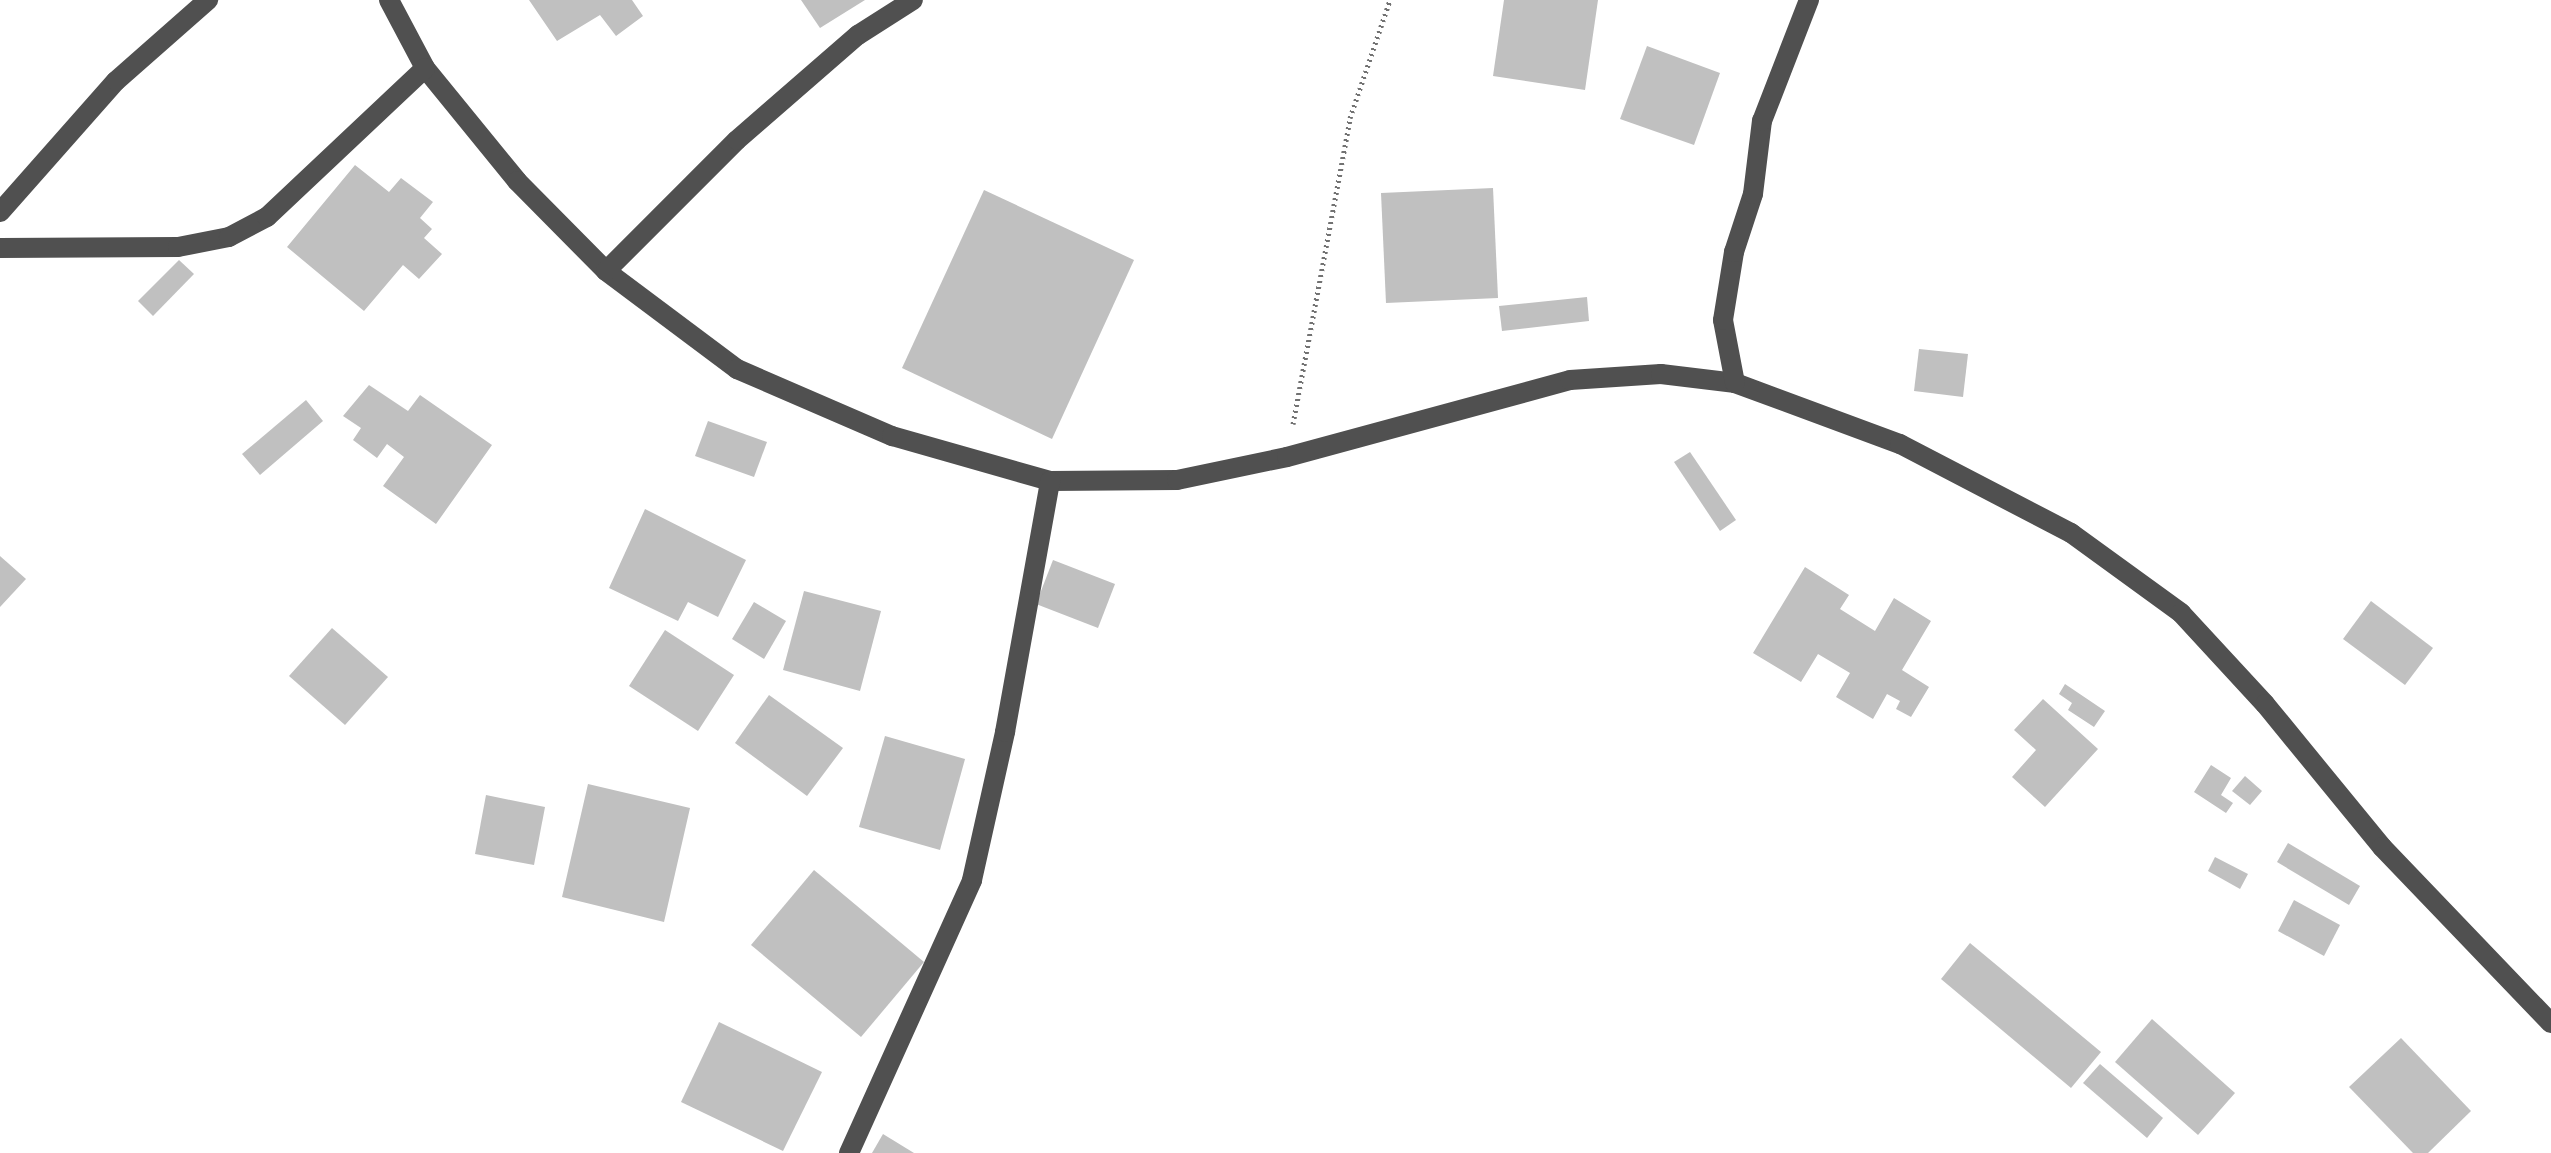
<!DOCTYPE html>
<style>
body{margin:0}
#map{position:relative;width:2551px;height:1153px;overflow:hidden;background:#fff;font-family:"Work Sans",sans-serif}
div>[style]{position:absolute}
.building>*{inset:0;background:#c0c0c0}
.path>*{height:5px;margin-top:-2.5px;transform-origin:0;background:repeating-linear-gradient(90deg,#727272 0 2px,transparent 0 6px)}
.minor>*{height:20px;margin:-10px;padding:0 10px;transform-origin:10px;border-radius:10px;background:#505050}
span{translate:-50% -50%;white-space:nowrap;text-align:center;line-height:1.15;-webkit-text-stroke:7px #fff;paint-order:stroke}
</style>
<div id="map">
<div class="building">
<div style="clip-path:polygon(529px 0,632px 0,643px 16px,616px 36px,600px 15px,557px 41px)"></div>
<div style="clip-path:polygon(801px 0,865px 0,820px 28px)"></div>
<div style="clip-path:polygon(1504px 0,1598px 0,1585px 90px,1493px 76px)"></div>
<div style="clip-path:polygon(1647px 46px,1720px 73px,1694px 145px,1620px 119px)"></div>
<div style="clip-path:polygon(355px 165px,389px 192px,401px 178px,433px 202px,420px 218px,432px 229px,424px 238px,442px 254px,419px 279px,403px 265px,364px 311px,287px 247px)"></div>
<div style="clip-path:polygon(1493px 188px,1498px 298px,1386px 303px,1381px 193px)"></div>
<div style="clip-path:polygon(984px 190px,1134px 260px,1052px 439px,902px 368px)"></div>
<div style="clip-path:polygon(179px 260px,194px 274px,153px 316px,138px 301px)"></div>
<div style="clip-path:polygon(1587px 297px,1589px 321px,1502px 331px,1499px 306px)"></div>
<div style="clip-path:polygon(1919px 349px,1968px 354px,1963px 397px,1914px 391px)"></div>
<div style="clip-path:polygon(369px 385px,408px 411px,420px 395px,492px 445px,436px 524px,383px 486px,404px 457px,387px 444px,377px 458px,353px 440px,361px 428px,343px 416px)"></div>
<div style="clip-path:polygon(306px 400px,323px 421px,260px 475px,242px 454px)"></div>
<div style="clip-path:polygon(708px 421px,767px 442px,754px 477px,695px 456px)"></div>
<div style="clip-path:polygon(1690px 452px,1736px 520px,1720px 531px,1674px 462px)"></div>
<div style="clip-path:polygon(645px 509px,746px 560px,718px 617px,688px 602px,678px 621px,609px 588px)"></div>
<div style="clip-path:polygon(0 556px,26px 579px,0 607px)"></div>
<div style="clip-path:polygon(1053px 560px,1115px 584px,1098px 628px,1036px 604px)"></div>
<div style="clip-path:polygon(1805px 567px,1849px 595px,1840px 609px,1875px 631px,1894px 598px,1931px 621px,1902px 670px,1929px 687px,1911px 717px,1896px 709px,1900px 701px,1887px 694px,1873px 719px,1836px 697px,1850px 673px,1818px 654px,1801px 682px,1753px 653px)"></div>
<div style="clip-path:polygon(804px 591px,881px 611px,860px 691px,783px 670px)"></div>
<div style="clip-path:polygon(2371px 601px,2433px 648px,2405px 685px,2343px 639px)"></div>
<div style="clip-path:polygon(754px 602px,786px 621px,764px 659px,732px 639px)"></div>
<div style="clip-path:polygon(332px 628px,388px 677px,345px 725px,289px 676px)"></div>
<div style="clip-path:polygon(665px 630px,734px 675px,698px 731px,629px 686px)"></div>
<div style="clip-path:polygon(2065px 684px,2105px 711px,2094px 727px,2068px 710px,2072px 703px,2059px 694px)"></div>
<div style="clip-path:polygon(769px 695px,843px 748px,807px 796px,735px 743px)"></div>
<div style="clip-path:polygon(2043px 699px,2098px 749px,2045px 807px,2012px 777px,2036px 750px,2014px 730px)"></div>
<div style="clip-path:polygon(885px 736px,965px 759px,940px 850px,859px 827px)"></div>
<div style="clip-path:polygon(2211px 765px,2231px 778px,2221px 795px,2233px 803px,2226px 813px,2194px 792px)"></div>
<div style="clip-path:polygon(2245px 776px,2262px 791px,2250px 805px,2232px 791px)"></div>
<div style="clip-path:polygon(588px 784px,690px 808px,664px 922px,562px 897px)"></div>
<div style="clip-path:polygon(486px 795px,545px 807px,534px 865px,475px 854px)"></div>
<div style="clip-path:polygon(2288px 843px,2360px 886px,2349px 905px,2277px 862px)"></div>
<div style="clip-path:polygon(2215px 857px,2248px 874px,2240px 889px,2208px 871px)"></div>
<div style="clip-path:polygon(814px 870px,924px 962px,861px 1037px,751px 945px)"></div>
<div style="clip-path:polygon(2294px 900px,2340px 925px,2324px 956px,2278px 931px)"></div>
<div style="clip-path:polygon(1970px 943px,2101px 1052px,2071px 1088px,1941px 979px)"></div>
<div style="clip-path:polygon(2152px 1019px,2235px 1093px,2198px 1135px,2115px 1062px)"></div>
<div style="clip-path:polygon(719px 1022px,822px 1072px,783px 1151px,681px 1102px)"></div>
<div style="clip-path:polygon(2401px 1038px,2471px 1111px,2428px 1153px,2413px 1153px,2349px 1087px)"></div>
<div style="clip-path:polygon(2100px 1064px,2163px 1118px,2147px 1138px,2083px 1083px)"></div>
<div style="clip-path:polygon(883px 1134px,914px 1153px,872px 1153px)"></div>
</div>
<div class="path">
<div style="left:1293px;top:424px;width:311px;rotate:-79.4deg"></div>
<div style="left:1350px;top:118px;width:125px;rotate:-71.3deg"></div>
</div>
<div class="minor">
<div style="left:389px;top:0;width:77px;rotate:62.1deg"></div>
<div style="left:425px;top:68px;width:146px;rotate:50.8deg"></div>
<div style="left:517px;top:181px;width:127px;rotate:45.3deg"></div>
<div style="left:606px;top:271px;width:164px;rotate:36.8deg"></div>
<div style="left:737px;top:369px;width:169px;rotate:23.4deg"></div>
<div style="left:892px;top:436px;width:164px;rotate:15.9deg"></div>
<div style="left:1050px;top:481px;width:127px;rotate:-0.5deg"></div>
<div style="left:1177px;top:480px;width:112px;rotate:-11.8deg"></div>
<div style="left:1287px;top:457px;width:293px;rotate:-15.2deg"></div>
<div style="left:1570px;top:380px;width:91px;rotate:-3.8deg"></div>
<div style="left:1661px;top:374px;width:75px;rotate:6.9deg"></div>
<div style="left:1735px;top:383px;width:176px;rotate:20.3deg"></div>
<div style="left:1900px;top:444px;width:193px;rotate:27.5deg"></div>
<div style="left:2071px;top:533px;width:136px;rotate:36deg"></div>
<div style="left:2181px;top:613px;width:124px;rotate:47.3deg"></div>
<div style="left:2265px;top:704px;width:185px;rotate:50.7deg"></div>
<div style="left:2382px;top:847px;width:244px;rotate:46.2deg"></div>
<div style="left:0;top:212px;width:175px;rotate:-48.5deg"></div>
<div style="left:116px;top:81px;width:123px;rotate:-41.4deg"></div>
<div style="left:0;top:248px;width:178px;rotate:-0.3deg"></div>
<div style="left:178px;top:247px;width:52px;rotate:-11.1deg"></div>
<div style="left:229px;top:237px;width:43px;rotate:-27.8deg"></div>
<div style="left:267px;top:217px;width:217px;rotate:-43.3deg"></div>
<div style="left:606px;top:271px;width:185px;rotate:-45deg"></div>
<div style="left:737px;top:140px;width:160px;rotate:-41deg"></div>
<div style="left:858px;top:35px;width:65px;rotate:-32.5deg"></div>
<div style="left:1735px;top:383px;width:64px;rotate:-100.8deg"></div>
<div style="left:1723px;top:320px;width:69px;rotate:-80.8deg"></div>
<div style="left:1734px;top:252px;width:61px;rotate:-71.9deg"></div>
<div style="left:1753px;top:194px;width:74px;rotate:-83deg"></div>
<div style="left:1762px;top:121px;width:130px;rotate:-68.8deg"></div>
<div style="left:849px;top:1153px;width:299px;rotate:-65.7deg"></div>
<div style="left:972px;top:880px;width:152px;rotate:-77.4deg"></div>
<div style="left:1005px;top:732px;width:255px;rotate:-79.8deg"></div>
</div>
</div>
